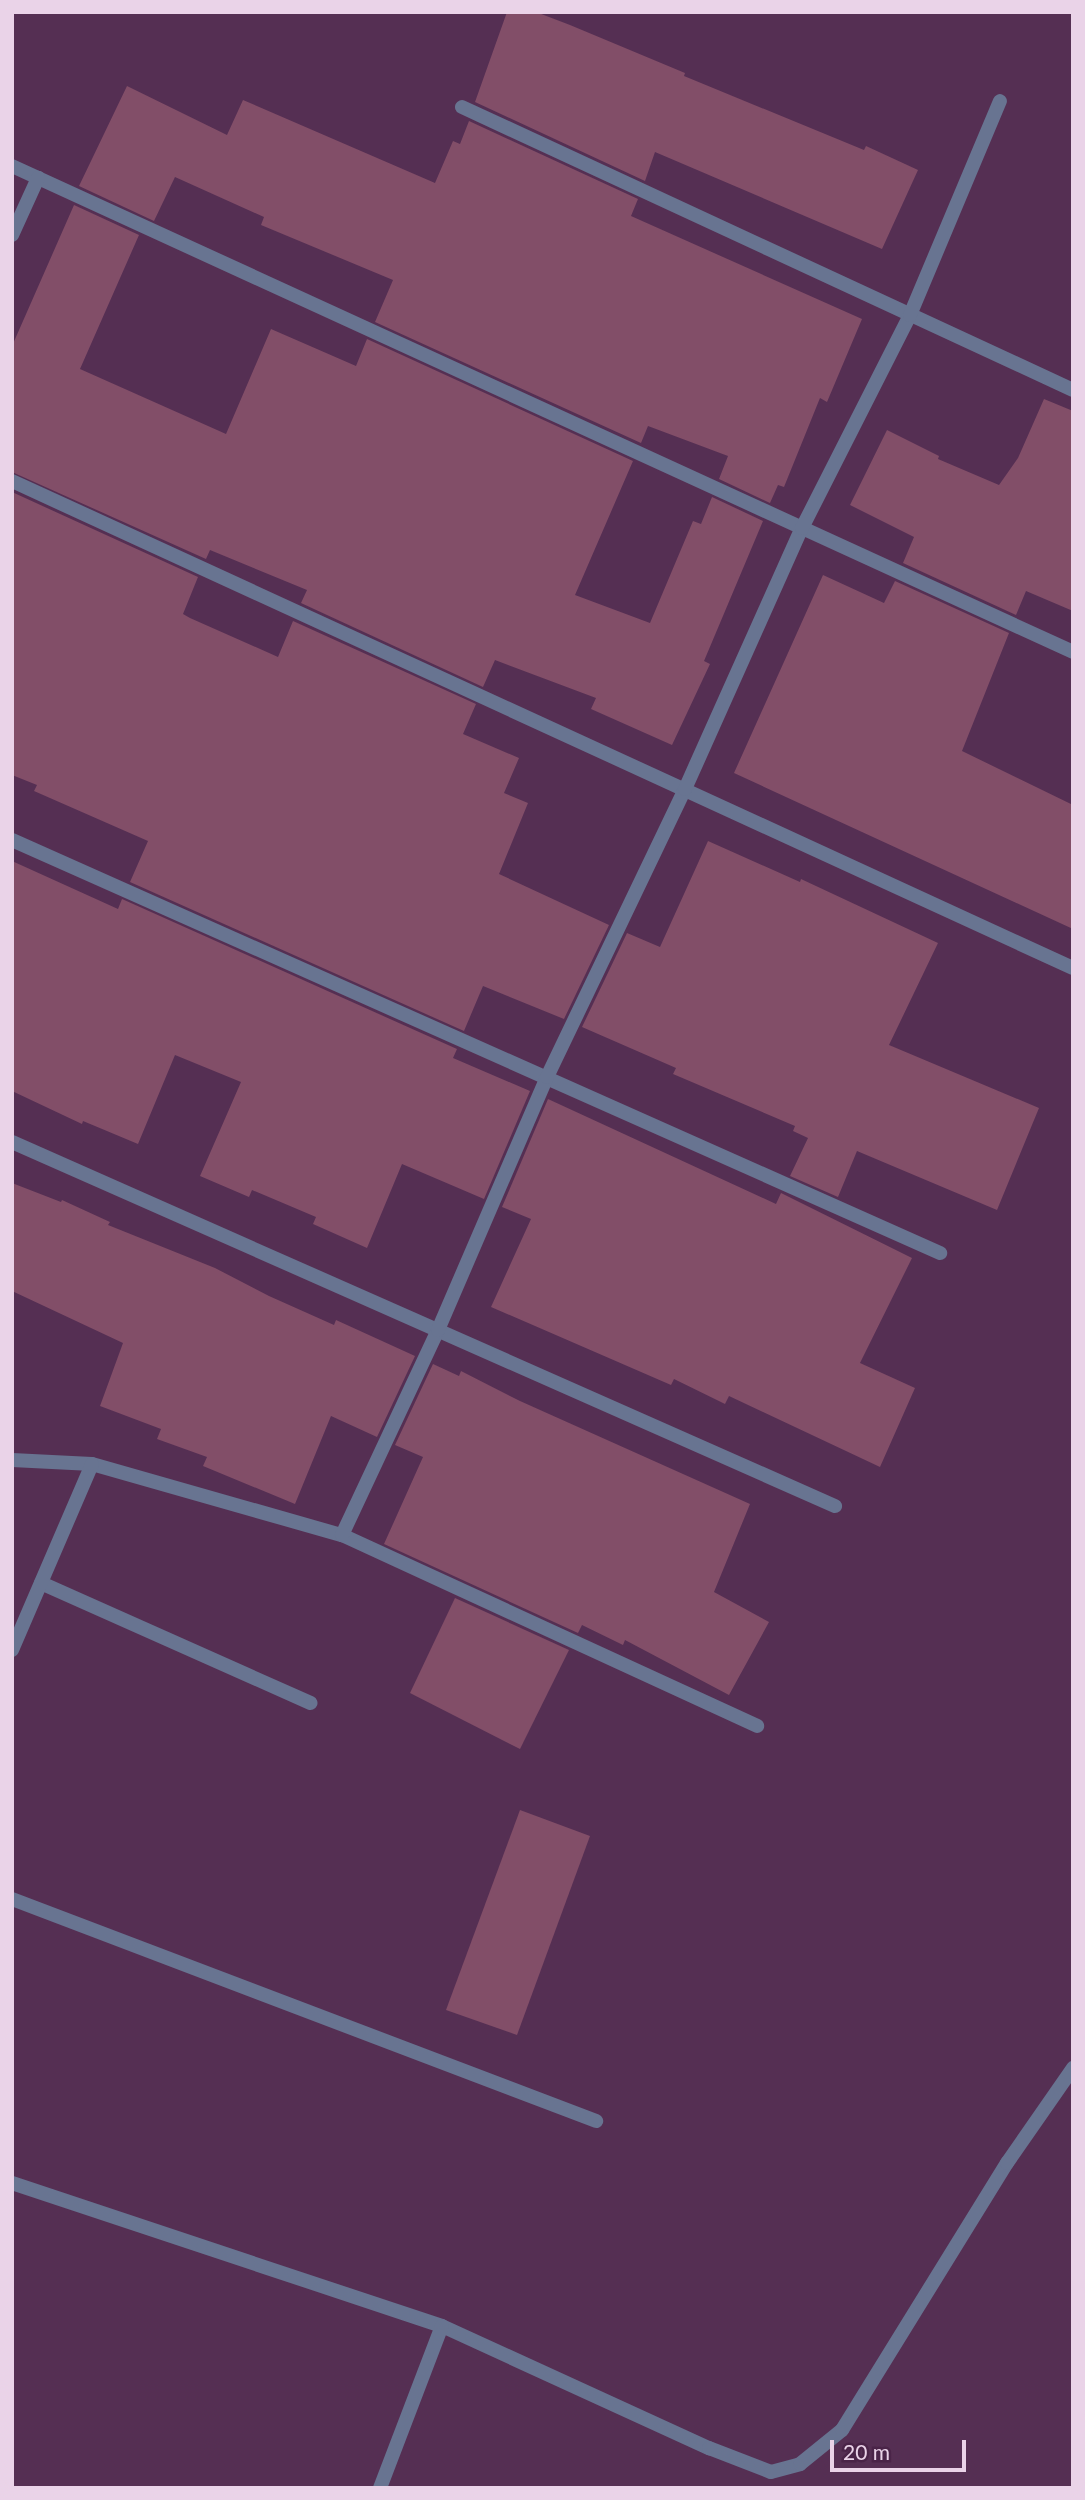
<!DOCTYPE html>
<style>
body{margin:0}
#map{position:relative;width:1085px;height:2500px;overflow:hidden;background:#552f53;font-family:Lato,sans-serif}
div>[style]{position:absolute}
.building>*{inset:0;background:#824e68}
.minor>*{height:14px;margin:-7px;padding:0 7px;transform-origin:7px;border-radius:7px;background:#687491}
span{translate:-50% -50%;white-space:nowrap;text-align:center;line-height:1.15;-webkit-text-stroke:5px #4a2448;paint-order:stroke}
.frame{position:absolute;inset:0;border:14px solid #ead3e8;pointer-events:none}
.scale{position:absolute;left:830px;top:2440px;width:136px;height:32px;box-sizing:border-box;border:4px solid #ead3e8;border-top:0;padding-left:9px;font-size:21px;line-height:24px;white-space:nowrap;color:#ead3e8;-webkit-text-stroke:5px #4a2448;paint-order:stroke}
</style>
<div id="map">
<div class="building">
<div style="clip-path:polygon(507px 12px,536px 12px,570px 25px,685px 73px,684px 76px,864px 150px,866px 146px,918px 170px,882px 249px,655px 152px,645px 181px,475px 102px)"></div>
<div style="clip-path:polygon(127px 86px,227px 135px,243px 100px,435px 183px,453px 141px,460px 144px,469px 121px,638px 199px,631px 216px,862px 319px,827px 402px,820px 398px,784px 487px,778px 485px,770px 503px,719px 479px,728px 456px,648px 426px,641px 443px,375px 322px,393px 280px,261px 225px,264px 217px,175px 177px,154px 221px,79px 186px)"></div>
<div style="clip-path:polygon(74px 205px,139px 235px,80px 369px,226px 434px,271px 329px,356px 366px,367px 339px,633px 461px,575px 595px,650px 623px,693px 521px,701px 524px,712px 497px,763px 521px,704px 661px,710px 664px,672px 745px,591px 709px,596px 698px,495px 660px,483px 687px,301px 603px,307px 590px,210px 550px,206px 559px,12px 472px,12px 346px)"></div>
<div style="clip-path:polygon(1044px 399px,1073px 411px,1073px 611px,1026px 591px,1016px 615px,903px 563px,914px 537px,850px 505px,887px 430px,939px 456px,938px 459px,999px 485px,1018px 458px)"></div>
<div style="clip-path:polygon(12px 492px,198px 577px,183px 614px,190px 618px,278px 657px,293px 621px,476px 704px,463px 734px,519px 758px,504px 793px,528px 803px,499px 874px,609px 925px,564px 1019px,483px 986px,464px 1031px,130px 882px,148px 841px,34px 791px,37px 785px,12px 775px)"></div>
<div style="clip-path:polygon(823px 575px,884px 603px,895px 581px,1009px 633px,962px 751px,1073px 805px,1073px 929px,734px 773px)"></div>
<div style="clip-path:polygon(708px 841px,800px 882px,801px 879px,938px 943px,889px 1045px,1039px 1108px,997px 1210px,857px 1151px,838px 1197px,790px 1176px,808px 1138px,793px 1131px,795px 1126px,673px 1074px,676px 1068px,582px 1027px,627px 933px,660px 947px)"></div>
<div style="clip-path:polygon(12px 861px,118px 909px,122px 899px,457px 1049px,453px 1058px,530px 1091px,484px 1199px,402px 1164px,367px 1248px,313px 1224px,316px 1217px,252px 1190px,249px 1197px,200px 1176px,241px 1082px,175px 1055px,138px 1144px,83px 1121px,82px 1124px,12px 1091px)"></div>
<div style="clip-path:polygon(548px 1099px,776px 1204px,781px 1193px,912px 1258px,860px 1363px,915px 1388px,880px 1467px,729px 1396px,725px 1404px,674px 1379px,671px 1385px,491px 1307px,531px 1219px,502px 1207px)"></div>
<div style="clip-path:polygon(12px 1183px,61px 1202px,62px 1200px,110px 1222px,108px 1225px,215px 1268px,269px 1296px,334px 1325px,336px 1320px,415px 1356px,377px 1437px,331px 1416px,295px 1504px,203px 1466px,207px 1457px,157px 1439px,161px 1429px,100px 1406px,123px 1343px,12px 1291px)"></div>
<div style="clip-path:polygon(433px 1364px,459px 1376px,461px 1371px,520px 1401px,750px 1504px,714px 1592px,769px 1622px,729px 1695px,625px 1640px,623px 1645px,582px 1625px,578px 1633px,384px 1544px,423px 1457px,395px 1445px)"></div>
<div style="clip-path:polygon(455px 1598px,569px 1650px,520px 1749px,410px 1693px)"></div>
<div style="clip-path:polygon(520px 1810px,590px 1836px,517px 2035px,446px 2010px)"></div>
</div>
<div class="minor">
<div style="left:462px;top:107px;width:673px;rotate:24.85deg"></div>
<div style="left:12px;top:166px;width:1167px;rotate:24.61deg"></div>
<div style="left:12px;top:235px;width:63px;rotate:-65.5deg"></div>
<div style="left:12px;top:481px;width:1167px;rotate:24.66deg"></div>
<div style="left:12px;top:840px;width:1016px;rotate:23.99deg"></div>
<div style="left:12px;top:1142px;width:900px;rotate:23.86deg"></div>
<div style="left:12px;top:1460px;width:80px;rotate:2.9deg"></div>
<div style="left:92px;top:1464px;width:260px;rotate:15.9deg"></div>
<div style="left:342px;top:1535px;width:457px;rotate:24.7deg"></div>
<div style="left:342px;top:1535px;width:226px;rotate:-64.9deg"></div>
<div style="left:438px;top:1330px;width:275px;rotate:-66.7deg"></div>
<div style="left:547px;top:1077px;width:319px;rotate:-64.4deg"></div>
<div style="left:685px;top:789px;width:286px;rotate:-65.9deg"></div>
<div style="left:802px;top:528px;width:239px;rotate:-63.1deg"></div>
<div style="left:910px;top:315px;width:232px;rotate:-67.2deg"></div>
<div style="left:41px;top:1583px;width:295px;rotate:24deg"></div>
<div style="left:12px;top:1650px;width:202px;rotate:-66.7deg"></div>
<div style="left:12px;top:1899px;width:625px;rotate:20.81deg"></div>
<div style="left:12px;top:2183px;width:453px;rotate:18.4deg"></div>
<div style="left:442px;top:2326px;width:294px;rotate:24.6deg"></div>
<div style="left:709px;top:2448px;width:66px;rotate:21.2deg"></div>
<div style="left:771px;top:2472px;width:30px;rotate:-15deg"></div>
<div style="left:800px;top:2464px;width:54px;rotate:-39deg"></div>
<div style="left:842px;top:2430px;width:314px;rotate:-58.3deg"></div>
<div style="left:1007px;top:2163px;width:116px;rotate:-55.2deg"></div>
<div style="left:380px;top:2488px;width:173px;rotate:-69.1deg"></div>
</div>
<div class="frame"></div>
<div class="scale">20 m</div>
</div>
